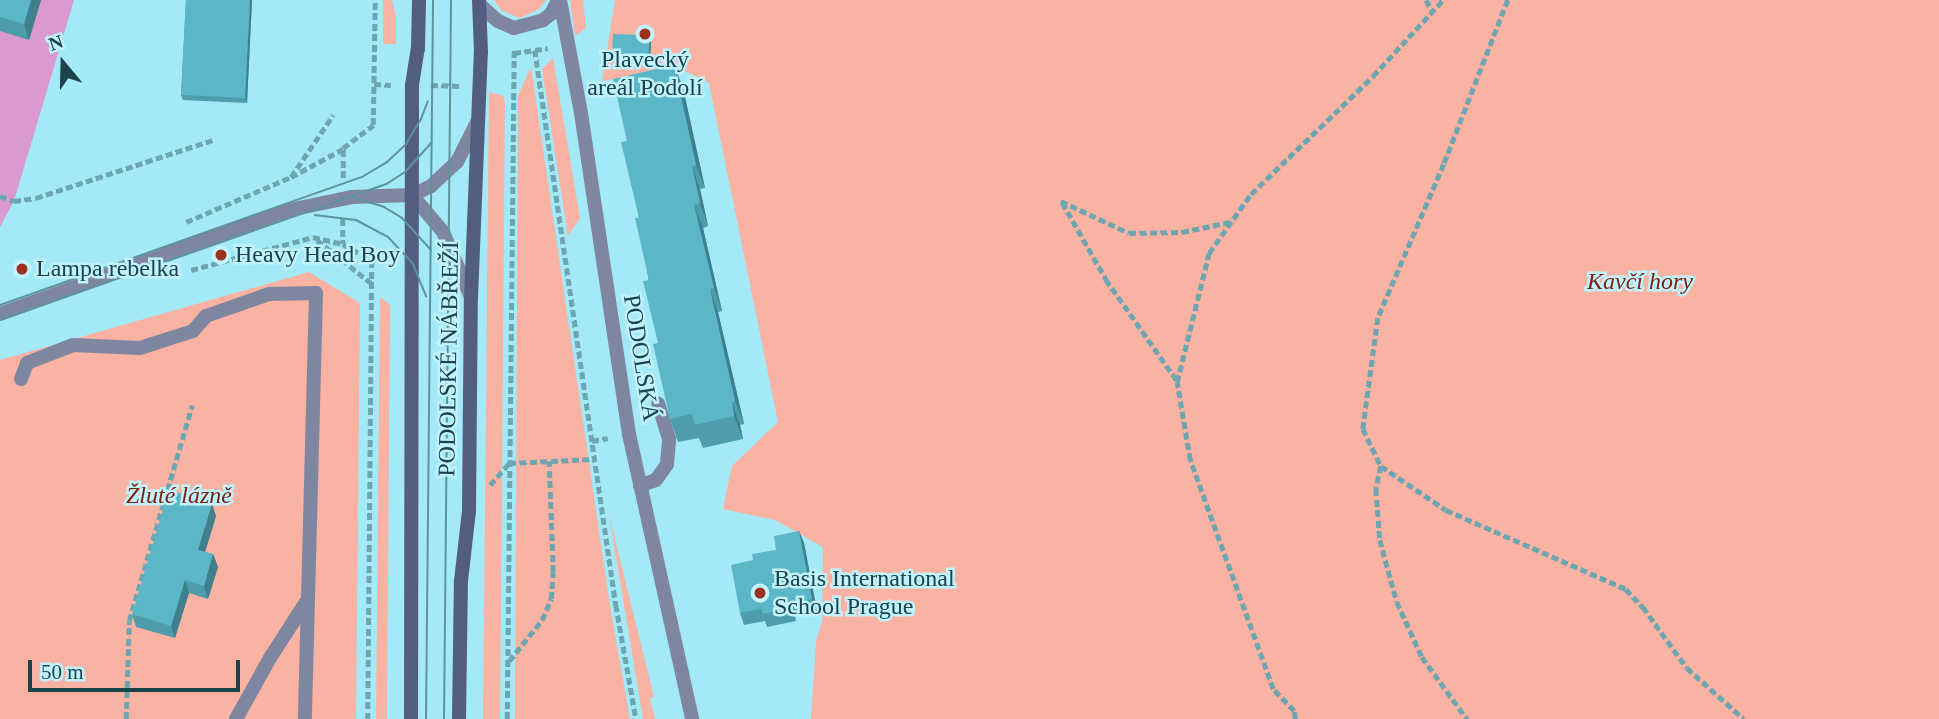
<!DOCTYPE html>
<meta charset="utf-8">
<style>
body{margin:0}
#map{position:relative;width:1939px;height:719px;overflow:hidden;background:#a4e9f8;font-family:Georgia,serif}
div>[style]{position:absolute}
.green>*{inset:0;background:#fab2a2}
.water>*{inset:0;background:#da9acf}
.path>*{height:4.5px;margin-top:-2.25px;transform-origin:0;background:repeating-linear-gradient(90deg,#6da5b1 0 7px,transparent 0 10.5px)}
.service>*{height:14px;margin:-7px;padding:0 7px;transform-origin:7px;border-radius:7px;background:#7e86a0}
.minor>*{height:14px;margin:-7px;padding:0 7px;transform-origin:7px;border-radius:7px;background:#7e86a0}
.secondary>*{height:14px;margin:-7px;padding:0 7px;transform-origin:7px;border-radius:7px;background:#535d82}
.tram>*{height:2px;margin:-1px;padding:0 1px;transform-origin:1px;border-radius:1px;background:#5e939e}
.wall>*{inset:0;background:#4e9dac}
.shaded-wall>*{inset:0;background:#407f8c}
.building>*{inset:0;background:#5bb6c8}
.dots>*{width:19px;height:19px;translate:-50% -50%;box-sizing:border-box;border:4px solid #c0f3fe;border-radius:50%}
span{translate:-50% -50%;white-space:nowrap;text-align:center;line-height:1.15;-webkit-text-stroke:5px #c0f3fe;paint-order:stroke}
.poi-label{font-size:24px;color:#1c424a}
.left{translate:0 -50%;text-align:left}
.park-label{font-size:24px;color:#7f200e;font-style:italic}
.street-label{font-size:24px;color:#1c424a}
.north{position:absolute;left:28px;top:28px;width:70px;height:70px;-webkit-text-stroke:5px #c0f3fe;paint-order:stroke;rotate:341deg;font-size:19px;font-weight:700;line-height:28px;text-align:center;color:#1c424a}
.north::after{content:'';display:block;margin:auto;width:24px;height:32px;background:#1c424a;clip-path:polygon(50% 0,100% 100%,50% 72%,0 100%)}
.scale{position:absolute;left:28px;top:660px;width:212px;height:32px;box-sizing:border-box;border:4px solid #1c424a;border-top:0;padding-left:9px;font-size:21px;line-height:24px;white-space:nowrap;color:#1c424a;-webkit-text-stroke:5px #c0f3fe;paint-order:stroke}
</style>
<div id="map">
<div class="green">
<div style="clip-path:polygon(383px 0,392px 0,396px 17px,396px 44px,383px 44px)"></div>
<div style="clip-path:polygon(494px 0,546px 0,539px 9px,520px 18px,502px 11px)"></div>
<div style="clip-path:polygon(570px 0,583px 0,586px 28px,575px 36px)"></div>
<div style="clip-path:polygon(615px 0,1939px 0,1939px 719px,811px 719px,816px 641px,822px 621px,823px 547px,775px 520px,723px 509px,732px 466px,778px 422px,709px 83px,679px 68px,602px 81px)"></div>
<div style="clip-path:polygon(553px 58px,580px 218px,568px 236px,542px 69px)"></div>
<div style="clip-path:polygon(531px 67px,610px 606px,630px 719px,515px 719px,518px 96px)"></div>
<div style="clip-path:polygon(489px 92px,504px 96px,505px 103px,500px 719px,483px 719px)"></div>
<div style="clip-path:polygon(309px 272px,360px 303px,356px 719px,0 719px,0 360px)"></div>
<div style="clip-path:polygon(380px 297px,390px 305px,387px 719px,376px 719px)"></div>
<div style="clip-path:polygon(609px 515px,654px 697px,650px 698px,655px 719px,643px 719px)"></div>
</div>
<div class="water">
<div style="clip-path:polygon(0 0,74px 0,14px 201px,0 227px)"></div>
</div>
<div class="path">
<div style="left:1426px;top:0;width:13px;rotate:58deg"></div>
<div style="left:1508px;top:0;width:176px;rotate:111.3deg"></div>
<div style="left:1444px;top:164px;width:168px;rotate:113.2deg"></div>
<div style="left:1378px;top:318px;width:112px;rotate:97.7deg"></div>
<div style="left:1363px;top:429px;width:41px;rotate:64.1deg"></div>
<div style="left:1381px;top:466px;width:78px;rotate:34.1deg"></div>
<div style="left:1446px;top:510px;width:197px;rotate:23.7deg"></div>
<div style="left:1626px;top:589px;width:25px;rotate:47deg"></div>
<div style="left:1643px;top:607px;width:75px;rotate:54.2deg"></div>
<div style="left:1687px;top:668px;width:76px;rotate:41.8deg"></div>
<div style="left:535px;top:50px;width:561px;rotate:81.7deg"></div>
<div style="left:616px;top:605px;width:116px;rotate:80deg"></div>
<div style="left:514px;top:53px;width:34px;rotate:-8deg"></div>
<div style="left:374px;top:84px;width:17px;rotate:3deg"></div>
<div style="left:431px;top:85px;width:30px;rotate:2deg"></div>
<div style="left:291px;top:177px;width:75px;rotate:-55.9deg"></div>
<div style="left:343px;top:178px;width:30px;rotate:-90deg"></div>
<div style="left:343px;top:148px;width:38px;rotate:-37deg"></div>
<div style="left:373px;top:125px;width:125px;rotate:-89.1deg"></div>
<div style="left:0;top:196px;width:15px;rotate:20deg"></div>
<div style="left:14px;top:201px;width:22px;rotate:-8deg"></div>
<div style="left:36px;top:198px;width:188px;rotate:-18.2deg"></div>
<div style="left:343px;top:219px;width:25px;rotate:90deg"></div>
<div style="left:343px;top:244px;width:34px;rotate:30deg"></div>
<div style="left:372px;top:261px;width:458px;rotate:90.5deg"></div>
<div style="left:186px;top:222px;width:114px;rotate:-23.2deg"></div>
<div style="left:291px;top:177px;width:59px;rotate:-28.3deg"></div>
<div style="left:317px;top:240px;width:69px;rotate:38.5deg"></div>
<div style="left:191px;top:270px;width:126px;rotate:-15.1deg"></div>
<div style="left:313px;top:237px;width:31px;rotate:13deg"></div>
<div style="left:1176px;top:380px;width:120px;rotate:-125.1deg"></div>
<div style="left:1107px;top:282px;width:93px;rotate:-119.6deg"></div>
<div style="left:1061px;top:201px;width:75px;rotate:25.2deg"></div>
<div style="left:1129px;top:233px;width:53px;rotate:-1.1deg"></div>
<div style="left:1182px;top:232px;width:49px;rotate:-11.8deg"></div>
<div style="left:592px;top:441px;width:16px;rotate:-11deg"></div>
<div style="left:1381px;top:466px;width:24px;rotate:102deg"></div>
<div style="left:1376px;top:489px;width:51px;rotate:85.5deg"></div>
<div style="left:1380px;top:540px;width:64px;rotate:74.7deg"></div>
<div style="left:1397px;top:602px;width:60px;rotate:65.6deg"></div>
<div style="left:1422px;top:657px;width:77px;rotate:54deg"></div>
<div style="left:490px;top:485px;width:29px;rotate:-49deg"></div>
<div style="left:509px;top:463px;width:85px;rotate:-2.7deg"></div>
<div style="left:509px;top:661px;width:53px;rotate:-51.2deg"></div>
<div style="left:542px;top:620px;width:23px;rotate:-67deg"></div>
<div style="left:551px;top:599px;width:27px;rotate:-86deg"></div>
<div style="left:553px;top:572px;width:111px;rotate:-92.1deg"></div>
<div style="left:126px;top:719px;width:98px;rotate:-88.2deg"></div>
<div style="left:129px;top:621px;width:225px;rotate:-73.7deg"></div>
<div style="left:507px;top:719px;width:671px;rotate:-89.4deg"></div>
<div style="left:1295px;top:719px;width:8px;rotate:-97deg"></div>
<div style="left:1294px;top:711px;width:30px;rotate:-134deg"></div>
<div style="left:1273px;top:689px;width:244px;rotate:-109.9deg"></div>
<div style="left:1190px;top:460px;width:79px;rotate:-99.5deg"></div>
<div style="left:1177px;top:382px;width:133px;rotate:-76.1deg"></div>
<div style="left:1209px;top:253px;width:72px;rotate:-54.6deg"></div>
<div style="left:1251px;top:194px;width:170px;rotate:-44deg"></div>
<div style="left:1373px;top:76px;width:103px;rotate:-47.4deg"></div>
</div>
<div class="service">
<div style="left:480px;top:5px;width:24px;rotate:42deg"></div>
<div style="left:498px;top:21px;width:17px;rotate:24deg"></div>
<div style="left:514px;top:28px;width:30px;rotate:-15deg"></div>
<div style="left:543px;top:20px;width:10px;rotate:-37deg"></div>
<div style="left:551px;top:14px;width:16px;rotate:-63deg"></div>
<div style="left:412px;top:195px;width:48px;rotate:50deg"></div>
<div style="left:443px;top:232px;width:69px;rotate:66.8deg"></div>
<div style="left:0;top:314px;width:307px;rotate:-19.8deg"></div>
<div style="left:289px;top:210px;width:64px;rotate:-11.7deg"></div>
<div style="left:352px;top:197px;width:60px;rotate:-1.9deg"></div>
<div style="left:412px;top:195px;width:21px;rotate:-25deg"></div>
<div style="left:431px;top:186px;width:35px;rotate:-43deg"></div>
<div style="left:457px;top:162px;width:45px;rotate:-63.4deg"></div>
<div style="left:21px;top:379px;width:17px;rotate:-69deg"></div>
<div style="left:27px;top:363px;width:49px;rotate:-21.4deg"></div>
<div style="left:73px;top:345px;width:67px;rotate:2.6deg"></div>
<div style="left:140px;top:348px;width:56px;rotate:-17.8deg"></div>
<div style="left:193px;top:331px;width:20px;rotate:-49deg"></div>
<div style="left:206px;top:316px;width:67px;rotate:-19.2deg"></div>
<div style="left:269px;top:294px;width:47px;rotate:-1.2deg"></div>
<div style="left:316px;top:293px;width:426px;rotate:91.5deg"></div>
<div style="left:640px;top:486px;width:17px;rotate:-21deg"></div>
<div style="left:656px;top:480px;width:19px;rotate:-55deg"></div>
<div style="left:667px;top:464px;width:25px;rotate:-85deg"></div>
<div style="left:669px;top:439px;width:37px;rotate:-107deg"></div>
<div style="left:236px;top:719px;width:70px;rotate:-60.9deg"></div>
<div style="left:270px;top:658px;width:70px;rotate:-57.2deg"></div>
</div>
<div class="minor">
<div style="left:560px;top:0;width:115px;rotate:79.5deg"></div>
<div style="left:581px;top:113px;width:325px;rotate:81.5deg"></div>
<div style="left:629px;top:434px;width:292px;rotate:77.5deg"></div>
</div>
<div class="secondary">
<div style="left:411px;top:719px;width:634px;rotate:-89.91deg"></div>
<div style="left:412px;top:85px;width:36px;rotate:-81deg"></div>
<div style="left:418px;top:49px;width:49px;rotate:-88.8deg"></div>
<div style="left:459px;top:719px;width:138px;rotate:-89.2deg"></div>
<div style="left:461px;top:581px;width:70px;rotate:-83.5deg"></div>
<div style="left:469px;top:511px;width:213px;rotate:-89.5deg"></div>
<div style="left:471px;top:298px;width:246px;rotate:-87.7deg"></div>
<div style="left:481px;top:52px;width:52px;rotate:-92.2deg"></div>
</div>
<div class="tram">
<div style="left:352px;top:197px;width:34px;rotate:17deg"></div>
<div style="left:384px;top:207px;width:21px;rotate:31deg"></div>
<div style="left:402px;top:218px;width:43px;rotate:47.8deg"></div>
<div style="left:315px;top:215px;width:41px;rotate:7deg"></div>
<div style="left:356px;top:220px;width:36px;rotate:28deg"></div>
<div style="left:388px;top:237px;width:37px;rotate:47deg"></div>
<div style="left:413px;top:264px;width:35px;rotate:68deg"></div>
<div style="left:0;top:305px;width:384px;rotate:-19.5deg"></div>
<div style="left:362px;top:177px;width:29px;rotate:-31deg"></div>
<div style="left:387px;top:162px;width:26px;rotate:-43deg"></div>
<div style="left:406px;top:144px;width:29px;rotate:-59deg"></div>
<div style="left:421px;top:119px;width:19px;rotate:-69deg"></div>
<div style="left:0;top:320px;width:411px;rotate:-19.4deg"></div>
<div style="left:388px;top:183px;width:20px;rotate:-33deg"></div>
<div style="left:405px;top:172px;width:40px;rotate:-48deg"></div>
<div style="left:426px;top:719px;width:719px;rotate:-89.44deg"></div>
<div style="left:444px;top:719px;width:719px;rotate:-89.44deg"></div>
</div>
<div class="wall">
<div style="clip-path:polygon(0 0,41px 0,29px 40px,0 31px)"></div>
<div style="clip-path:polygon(186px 0,252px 0,247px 103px,183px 100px,181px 95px)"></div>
<div style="clip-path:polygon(651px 39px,650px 63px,613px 62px,612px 58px)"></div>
<div style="clip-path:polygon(674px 65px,683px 88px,705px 188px,700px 189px,708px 226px,703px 228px,722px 311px,718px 312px,744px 424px,740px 425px,743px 439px,703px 448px,699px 438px,678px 442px,670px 419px,627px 141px)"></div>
<div style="clip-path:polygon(216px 516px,205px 552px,213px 554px,218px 567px,208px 599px,189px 593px,175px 638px,136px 627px,132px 614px)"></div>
<div style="clip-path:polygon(799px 531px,804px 543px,817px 611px,795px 615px,796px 621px,767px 627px,765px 621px,744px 625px,740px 613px,776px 550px)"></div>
</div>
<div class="shaded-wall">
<div style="clip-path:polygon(31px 0,41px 0,29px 40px,24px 24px)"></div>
<div style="clip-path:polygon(250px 0,252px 0,247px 103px,245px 98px)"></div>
<div style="clip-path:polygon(650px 35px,651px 39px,650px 63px,648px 58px)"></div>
<div style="clip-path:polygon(674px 65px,683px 88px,705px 188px,696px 165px)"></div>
<div style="clip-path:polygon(692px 166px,700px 189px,708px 226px,700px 203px)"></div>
<div style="clip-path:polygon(694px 205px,703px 228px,722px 311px,714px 288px)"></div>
<div style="clip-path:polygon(710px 289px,718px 312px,744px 424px,735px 401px)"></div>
<div style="clip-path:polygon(732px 402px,740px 425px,743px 439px,734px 416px)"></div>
<div style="clip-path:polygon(212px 503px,216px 516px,202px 562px,198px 550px)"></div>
<div style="clip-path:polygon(799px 531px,804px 543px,817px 611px,812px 599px)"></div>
<div style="clip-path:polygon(213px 554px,218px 567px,208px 599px,204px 586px)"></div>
<div style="clip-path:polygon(185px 580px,189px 593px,175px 638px,171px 626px)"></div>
</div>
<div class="building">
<div style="clip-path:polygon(0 0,31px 0,24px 24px,0 17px)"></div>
<div style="clip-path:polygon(186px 0,250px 0,245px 98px,181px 95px)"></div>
<div style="clip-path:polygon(613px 34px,650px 35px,648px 58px,612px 58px)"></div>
<div style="clip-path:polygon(674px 65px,696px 165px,692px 166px,700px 203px,694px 205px,714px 288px,710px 289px,735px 401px,732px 402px,734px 416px,695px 425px,692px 414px,670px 419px,653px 344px,658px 343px,643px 281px,649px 280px,635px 218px,639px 218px,621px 142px,627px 141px,613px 79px)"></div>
<div style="clip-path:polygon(169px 490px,212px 503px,198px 550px,213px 554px,204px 586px,185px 580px,171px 626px,132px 614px)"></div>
<div style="clip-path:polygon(799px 531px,812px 599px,790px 603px,791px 609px,763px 614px,761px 609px,740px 613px,731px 565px,753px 560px,752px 554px,776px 550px,774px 536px)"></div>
</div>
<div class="dots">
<div style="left:645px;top:34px;background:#9b321e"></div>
<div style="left:221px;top:255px;background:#9b321e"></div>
<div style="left:22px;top:269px;background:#9b321e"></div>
<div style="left:760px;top:593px;background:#9b321e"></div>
</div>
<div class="poi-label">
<span style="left:645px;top:74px">Plavecký<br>areál Podolí</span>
<span class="left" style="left:235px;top:255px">Heavy Head Boy</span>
<span class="left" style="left:36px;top:269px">Lampa rebelka</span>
<span class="left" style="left:774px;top:593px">Basis International<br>School Prague</span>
</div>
<div class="park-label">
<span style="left:1640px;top:282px">Kavčí hory</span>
<span style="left:179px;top:496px">Žluté lázně</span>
</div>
<div class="street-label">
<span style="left:641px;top:358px;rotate:81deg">PODOLSKÁ</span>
<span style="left:449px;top:359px;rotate:-89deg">PODOLSKÉ NÁBŘEŽÍ</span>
</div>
<div class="north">N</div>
<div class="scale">50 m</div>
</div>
